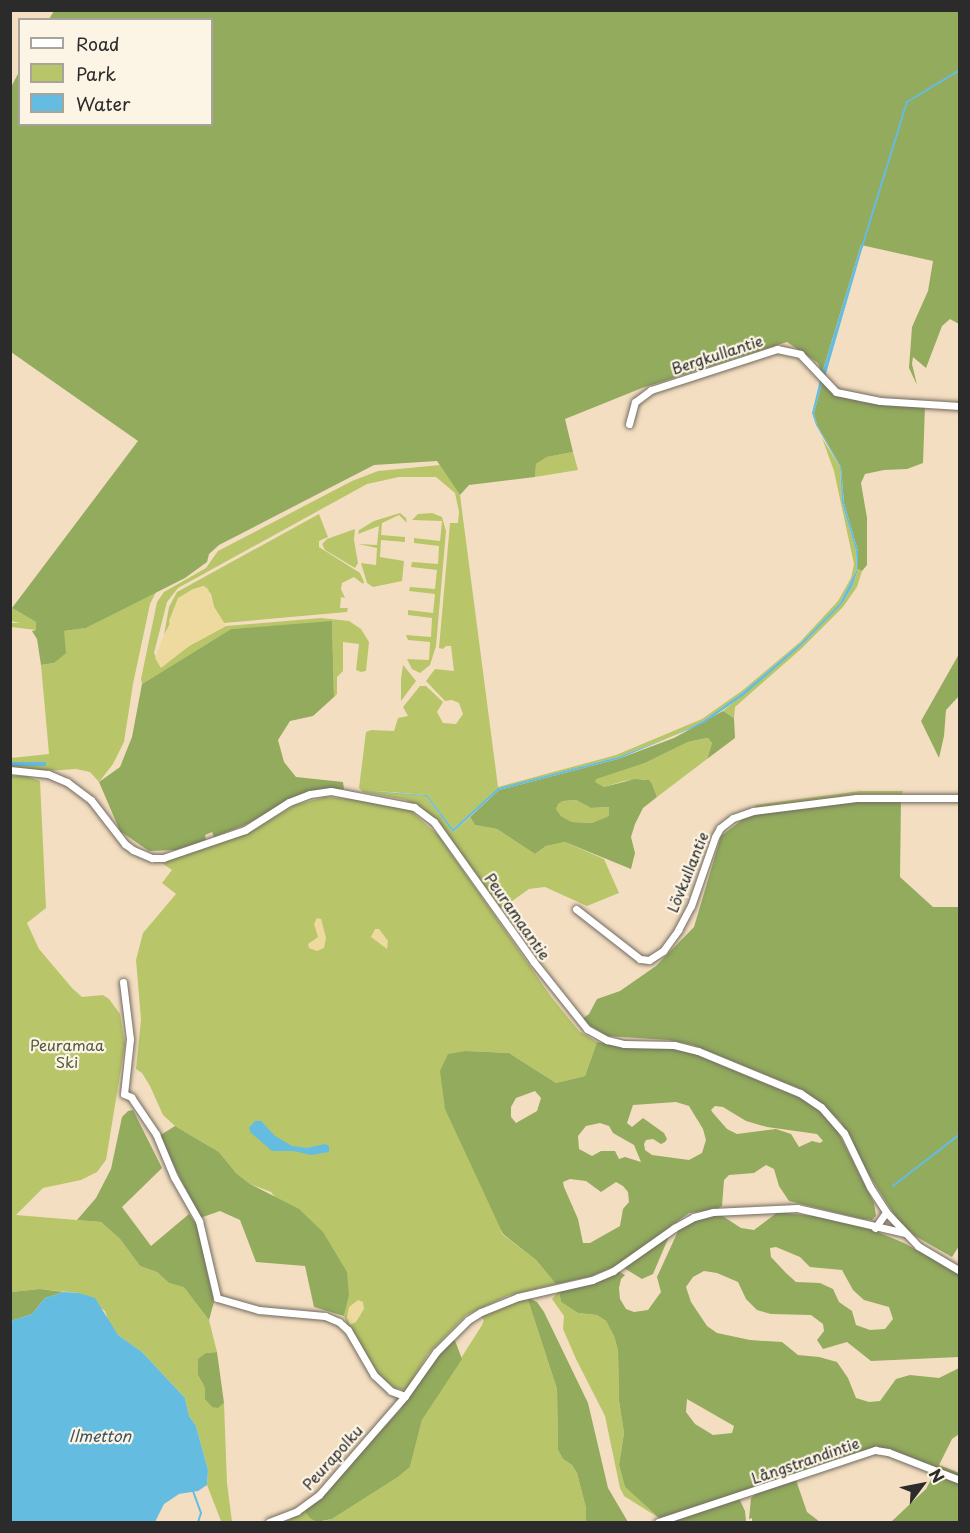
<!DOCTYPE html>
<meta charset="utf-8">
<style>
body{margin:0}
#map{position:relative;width:970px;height:1533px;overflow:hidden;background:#f4dec1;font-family:"Playpen Sans",sans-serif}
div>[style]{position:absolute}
.green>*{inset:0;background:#b8c669}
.forest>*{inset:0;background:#92ab5d}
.sand>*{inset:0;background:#eeda9e}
.water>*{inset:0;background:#64bce1}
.stream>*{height:2px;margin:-1px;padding:0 1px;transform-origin:1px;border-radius:1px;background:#64bce1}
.roads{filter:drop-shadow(0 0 2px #716a60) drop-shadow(0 0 2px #716a60)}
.minor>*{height:7px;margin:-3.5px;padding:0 3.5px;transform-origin:3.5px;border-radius:3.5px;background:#fff}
span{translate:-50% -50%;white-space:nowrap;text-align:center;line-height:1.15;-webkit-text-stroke:4.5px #fcf5e5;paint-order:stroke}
.street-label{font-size:15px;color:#2b2b2b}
.park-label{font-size:15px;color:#555a3e}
.water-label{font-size:16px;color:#3c5662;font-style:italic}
.frame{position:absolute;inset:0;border:12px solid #2b2b2b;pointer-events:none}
.legend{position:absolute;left:18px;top:18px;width:195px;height:108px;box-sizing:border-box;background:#fcf5e5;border:2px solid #a8a49b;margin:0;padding:8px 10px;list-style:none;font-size:18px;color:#2b2b2b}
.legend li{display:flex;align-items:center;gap:12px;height:30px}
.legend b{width:30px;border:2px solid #a8a49b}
.north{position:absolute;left:892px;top:1455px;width:60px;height:60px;-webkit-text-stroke:4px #fcf5e5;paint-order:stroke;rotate:58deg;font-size:16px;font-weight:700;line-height:24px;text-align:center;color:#2b2b2b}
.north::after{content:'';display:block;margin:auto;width:21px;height:27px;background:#2b2b2b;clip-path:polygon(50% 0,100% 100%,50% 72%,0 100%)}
</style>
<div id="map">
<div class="green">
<div style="clip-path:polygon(822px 438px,840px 467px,842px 503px,856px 551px,857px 569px,840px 603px,802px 642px,742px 693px,703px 721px,673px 736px,618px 757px,499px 788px,453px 829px,427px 795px,364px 790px,426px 796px,453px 832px,470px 817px,475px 825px,497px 829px,535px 854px,546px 846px,565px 842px,604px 859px,619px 893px,587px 906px,545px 887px,529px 889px,501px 909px,432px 817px,406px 800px,363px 792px,359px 788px,366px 732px,371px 730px,394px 731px,398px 718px,408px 716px,403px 707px,420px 686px,426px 686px,443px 702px,437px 712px,443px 723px,456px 724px,463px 714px,459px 703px,452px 700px,445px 701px,426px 681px,435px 669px,454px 671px,451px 646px,446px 646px,443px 649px,439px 648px,450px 523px,458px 523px,459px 512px,455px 493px,436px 477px,399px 477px,367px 484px,178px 588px,167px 602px,154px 653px,161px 667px,189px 646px,226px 626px,321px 618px,349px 621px,361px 629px,369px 642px,366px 671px,361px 672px,356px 670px,359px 644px,343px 642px,343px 671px,337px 677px,337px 694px,334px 697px,332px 622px,231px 629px,142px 684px,141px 679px,157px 602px,164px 592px,206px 568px,218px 551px,352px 481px,378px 471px,440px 465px,460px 495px,498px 787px,616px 755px,702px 719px,743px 690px,800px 642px,838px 601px,851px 578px,854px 564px,834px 471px)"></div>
<div style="clip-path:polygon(573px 452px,578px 470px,535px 477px,536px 464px,547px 457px)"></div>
<div style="clip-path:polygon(400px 513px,406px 518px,407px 523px,399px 515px,382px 523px,381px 535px,405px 537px,405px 542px,381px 540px,380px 557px,404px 561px,402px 581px,373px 587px,367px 583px,361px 563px,376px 565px,377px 548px,358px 544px,377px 545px,379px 526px,358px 534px,359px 530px,374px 521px)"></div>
<div style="clip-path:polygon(432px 513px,442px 517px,446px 531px,436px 646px,430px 665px,420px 673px,412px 669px,407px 659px,429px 660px,430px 642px,408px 640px,406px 635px,431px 637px,432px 618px,408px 615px,408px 610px,433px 613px,435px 594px,409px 591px,410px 587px,435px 589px,437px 570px,411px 567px,412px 562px,438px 564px,439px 546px,414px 543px,414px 538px,440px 541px,442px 521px,412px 520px,418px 514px)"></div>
<div style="clip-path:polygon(319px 514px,328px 537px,319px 541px,319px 547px,360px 573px,364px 582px,363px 584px,354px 577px,342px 583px,341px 589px,345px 598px,341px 597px,340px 608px,348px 608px,347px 612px,224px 623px,214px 607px,211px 594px,203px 586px,186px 594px,164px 635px,169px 607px,177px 592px)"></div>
<div style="clip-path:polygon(355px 529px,354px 540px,358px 563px,355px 568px,325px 550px,322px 544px,327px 539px)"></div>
<div style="clip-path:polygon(858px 569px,862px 571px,857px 587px,843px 607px,801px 649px,735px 707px,734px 718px,723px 711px,803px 644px,842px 604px,852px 587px)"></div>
<div style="clip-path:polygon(156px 592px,150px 604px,133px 684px,124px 742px,113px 764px,99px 782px,90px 772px,76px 769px,46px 771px,11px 769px,10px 766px,46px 765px,46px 762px,11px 762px,11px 758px,49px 754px,41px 665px,54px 663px,64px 631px,86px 628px)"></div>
<div style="clip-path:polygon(12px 608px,36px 622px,36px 630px,11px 627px,10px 623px,20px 623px,11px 621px)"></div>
<div style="clip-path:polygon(403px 665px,416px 681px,401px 701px,401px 679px)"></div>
<div style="clip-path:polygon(708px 738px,712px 743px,707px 759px,657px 797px,652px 784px,644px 779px,624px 781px,604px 787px,594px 782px,596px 778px,645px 763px,688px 742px)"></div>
<div style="clip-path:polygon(10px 776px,26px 776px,40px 781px,46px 908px,27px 923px,39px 949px,72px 988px,82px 997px,103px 995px,109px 999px,120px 1014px,125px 1044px,106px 1160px,97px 1172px,81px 1180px,43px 1188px,16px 1215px,101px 1222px,120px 1239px,140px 1266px,157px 1272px,169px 1283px,184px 1286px,209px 1320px,217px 1352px,206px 1353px,198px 1375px,205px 1388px,206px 1399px,212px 1407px,218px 1407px,224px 1403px,227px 1483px,232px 1522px,221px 1521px,207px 1485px,208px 1470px,196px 1426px,189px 1416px,185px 1398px,142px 1352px,118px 1335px,109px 1323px,105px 1311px,79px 1293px,40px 1289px,11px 1292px)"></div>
<div style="clip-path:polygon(860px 791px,903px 791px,902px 794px,862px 794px,756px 809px,755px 805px)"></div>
<div style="clip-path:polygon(325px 797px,374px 801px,411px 811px,439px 836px,552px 998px,579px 1031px,597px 1042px,585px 1076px,556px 1083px,509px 1053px,466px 1051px,502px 1234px,536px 1260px,556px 1284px,507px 1296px,466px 1315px,428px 1354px,406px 1390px,394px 1388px,374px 1370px,351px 1333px,344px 1316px,349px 1296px,271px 1192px,250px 1184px,236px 1173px,219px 1152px,175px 1126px,163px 1115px,150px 1086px,142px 1073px,136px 1069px,141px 1019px,136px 960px,143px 933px,176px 894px,162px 883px,172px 870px,162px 863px,252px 831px,295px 805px)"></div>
<div style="clip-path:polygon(576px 800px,591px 808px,610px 807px,610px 816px,592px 823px,572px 822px,561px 816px,556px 809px,557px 804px,563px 801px)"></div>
<div style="clip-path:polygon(559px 1291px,561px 1302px,578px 1313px,597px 1315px,606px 1321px,614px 1336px,618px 1350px,619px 1401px,624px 1433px,619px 1465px,625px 1487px,659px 1518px,624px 1496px,620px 1488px,605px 1416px,576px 1359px,563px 1329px,564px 1316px,552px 1299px)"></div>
<div style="clip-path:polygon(527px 1297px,557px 1389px,558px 1450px,563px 1459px,572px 1465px,577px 1473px,586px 1508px,586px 1522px,319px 1522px,332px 1519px,398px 1477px,410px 1467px,422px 1420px,482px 1325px,484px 1320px,479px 1314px)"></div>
<div style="clip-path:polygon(304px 1510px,317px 1522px,279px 1522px,289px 1520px)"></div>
</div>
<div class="forest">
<div style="clip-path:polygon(54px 11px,959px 11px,959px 324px,950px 319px,942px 326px,926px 368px,913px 357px,912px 364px,917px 385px,909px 368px,912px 327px,928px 291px,933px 261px,861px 245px,822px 373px,818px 363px,787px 342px,642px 388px,565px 419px,573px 452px,547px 457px,536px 464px,535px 477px,469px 485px,460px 495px,437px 461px,374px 465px,219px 545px,209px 554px,207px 562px,185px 578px,86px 628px,64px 631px,66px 653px,54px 663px,41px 665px,37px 639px,32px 631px,36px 630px,36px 622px,12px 608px,138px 441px,11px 352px,10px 89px,19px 72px,20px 124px,212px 124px,212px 20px,49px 19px)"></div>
<div style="clip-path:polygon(822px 383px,835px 394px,861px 402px,925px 406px,923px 463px,907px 469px,884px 470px,865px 474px,861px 483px,867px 518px,867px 565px,862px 571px,858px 569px,858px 551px,844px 503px,841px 467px,817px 425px,814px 413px)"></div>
<div style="clip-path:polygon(332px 621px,334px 697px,313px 716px,290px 721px,278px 740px,284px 762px,296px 777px,343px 782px,344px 789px,297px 796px,247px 824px,214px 837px,212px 832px,205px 835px,206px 840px,176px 850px,149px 851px,120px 831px,99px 782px,120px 767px,132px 737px,142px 684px,231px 629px)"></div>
<div style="clip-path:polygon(959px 654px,959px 696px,946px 710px,944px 736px,939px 758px,921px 721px)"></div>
<div style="clip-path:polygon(evenodd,723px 711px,734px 718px,735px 738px,707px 759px,712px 743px,708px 738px,702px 739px,688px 742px,645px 763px,596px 779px,595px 782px,604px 787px,635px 779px,649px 780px,652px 784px,657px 797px,643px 808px,635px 824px,631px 837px,635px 853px,631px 869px,565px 842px,546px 846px,535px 854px,497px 829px,475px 825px,470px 817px,499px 790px,618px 759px,674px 738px,723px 711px,576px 800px,591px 808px,609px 807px,609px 816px,592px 823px,572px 822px,561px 816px,556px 809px,558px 804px,563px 801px,576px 800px)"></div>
<div style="clip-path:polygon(901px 799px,900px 877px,933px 907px,959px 907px,959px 1246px,952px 1257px,915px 1236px,897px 1219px,868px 1173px,840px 1121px,803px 1090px,693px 1045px,669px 1040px,607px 1036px,581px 1020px,589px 1014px,597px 999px,620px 991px,656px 966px,694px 927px,721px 836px,746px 817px,757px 813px,855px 800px)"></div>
<div style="clip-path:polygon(evenodd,597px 1042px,623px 1047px,676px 1049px,690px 1052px,805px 1100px,819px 1109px,834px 1124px,874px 1203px,876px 1216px,872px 1220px,863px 1219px,789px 1201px,779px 1186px,774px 1169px,766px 1165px,754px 1173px,729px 1175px,724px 1180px,722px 1206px,717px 1209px,689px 1213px,617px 1265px,592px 1276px,556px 1284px,536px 1260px,503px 1234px,445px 1109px,440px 1071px,448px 1054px,466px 1051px,509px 1053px,556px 1083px,585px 1076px,597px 1042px,535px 1091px,541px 1098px,537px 1111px,516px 1123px,511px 1117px,511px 1107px,516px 1098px,535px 1091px,597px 1042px,676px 1102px,689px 1106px,703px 1129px,706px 1140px,702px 1153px,689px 1160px,652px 1155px,645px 1150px,644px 1144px,646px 1140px,653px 1139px,661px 1144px,665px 1142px,667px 1139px,664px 1133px,643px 1118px,632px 1127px,627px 1123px,633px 1105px,676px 1102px,597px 1042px,715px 1106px,723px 1107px,746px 1121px,767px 1127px,817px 1134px,823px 1141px,820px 1143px,812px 1141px,799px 1147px,791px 1134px,776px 1129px,737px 1134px,727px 1129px,713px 1113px,711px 1110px,715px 1106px,597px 1042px,600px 1123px,609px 1126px,613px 1133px,634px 1145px,641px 1162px,625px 1157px,619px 1159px,615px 1151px,601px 1151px,592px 1156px,579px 1149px,578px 1136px,586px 1126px,600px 1123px,597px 1042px,570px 1179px,586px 1181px,601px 1192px,616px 1182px,623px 1186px,628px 1192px,629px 1202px,623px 1209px,620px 1226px,590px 1243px,583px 1243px,578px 1219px,564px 1187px,563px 1182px,570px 1179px)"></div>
<div style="clip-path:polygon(133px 1110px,162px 1168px,122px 1207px,151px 1246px,189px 1214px,197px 1226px,214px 1302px,209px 1320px,184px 1287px,169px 1283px,157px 1272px,140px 1266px,120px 1239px,101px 1222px,77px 1220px,96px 1198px,111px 1169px,122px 1117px,128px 1111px)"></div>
<div style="clip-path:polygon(175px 1126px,219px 1152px,236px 1173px,250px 1184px,299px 1209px,323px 1232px,347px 1272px,349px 1296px,344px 1316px,314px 1307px,305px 1266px,256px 1262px,240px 1220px,220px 1211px,200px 1218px,159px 1136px)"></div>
<div style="clip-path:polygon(evenodd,778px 1212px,829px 1218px,868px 1228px,904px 1243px,959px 1274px,959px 1357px,871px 1361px,847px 1342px,823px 1349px,817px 1340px,824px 1331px,823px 1324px,811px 1315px,771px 1314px,757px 1310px,746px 1299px,738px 1282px,717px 1273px,704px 1271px,693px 1277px,686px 1287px,691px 1302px,707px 1326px,717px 1333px,750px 1340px,782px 1342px,798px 1355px,819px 1357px,837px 1362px,848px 1378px,856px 1398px,869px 1402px,880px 1401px,896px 1379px,910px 1375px,939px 1378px,959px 1368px,959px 1434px,952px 1439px,939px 1465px,959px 1473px,959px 1477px,880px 1447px,659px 1518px,625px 1487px,619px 1465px,624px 1433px,619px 1401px,618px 1350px,614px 1336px,606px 1321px,597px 1315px,578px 1313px,561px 1302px,559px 1291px,618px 1271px,625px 1275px,621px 1279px,619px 1288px,620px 1299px,626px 1309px,634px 1312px,648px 1310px,661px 1292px,657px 1277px,679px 1229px,696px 1219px,721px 1215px,741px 1228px,754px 1230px,778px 1212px,776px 1247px,800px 1257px,810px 1267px,842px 1270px,853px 1290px,864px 1300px,889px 1307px,893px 1319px,885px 1329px,870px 1330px,856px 1325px,852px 1311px,839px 1302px,833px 1289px,820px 1283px,796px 1282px,786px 1273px,771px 1257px,770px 1248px,776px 1247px,778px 1212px,687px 1399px,734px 1426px,732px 1433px,713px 1435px,695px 1424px,686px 1412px,687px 1399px)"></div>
<div style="clip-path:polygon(670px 1234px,653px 1274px,642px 1279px,624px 1268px)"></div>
<div style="clip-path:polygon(40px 1289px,64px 1292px,45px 1298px,32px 1314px,11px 1321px,11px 1292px)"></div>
<div style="clip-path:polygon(527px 1297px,537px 1302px,544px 1312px,588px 1403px,608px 1488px,628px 1522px,586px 1522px,586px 1508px,577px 1473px,572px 1465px,563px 1459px,558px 1450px,557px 1389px)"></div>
<div style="clip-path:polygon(454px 1338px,462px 1359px,422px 1420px,410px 1467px,398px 1477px,332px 1519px,317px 1522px,310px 1518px,304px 1510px,321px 1498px,360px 1452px,400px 1410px,432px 1361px)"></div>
<div style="clip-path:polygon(217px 1352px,224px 1403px,218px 1408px,212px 1407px,205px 1399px,205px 1388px,198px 1375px,198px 1359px,206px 1353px)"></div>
<div style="clip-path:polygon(935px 1472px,959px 1481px,959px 1522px,891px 1522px,926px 1489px)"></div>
<div style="clip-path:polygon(796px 1480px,807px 1512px,820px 1522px,752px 1522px,752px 1518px,749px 1519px,751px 1498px,758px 1492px)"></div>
<div style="clip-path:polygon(739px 1498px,745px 1511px,746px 1521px,741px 1522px,664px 1522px)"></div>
</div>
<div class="sand">
<div style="clip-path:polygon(204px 586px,208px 589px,214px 607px,226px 626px,189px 646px,161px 668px,155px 658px,164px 635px,170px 626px,169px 621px,178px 598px,193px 589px)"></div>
<div style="clip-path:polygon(317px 918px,321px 919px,326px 938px,324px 948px,317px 951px,309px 948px,308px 944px,318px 937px,314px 924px)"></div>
<div style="clip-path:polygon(375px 929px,379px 929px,388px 941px,387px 949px,371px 937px)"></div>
<div style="clip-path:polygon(358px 1300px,363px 1302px,364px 1309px,356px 1322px,350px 1325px,347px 1318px,349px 1307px)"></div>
</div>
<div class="water">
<div style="clip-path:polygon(861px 245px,863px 246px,825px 377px,822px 373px)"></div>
<div style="clip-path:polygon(820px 380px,822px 383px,814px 413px,817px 425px,841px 467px,844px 503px,858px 551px,858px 569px,852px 587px,842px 604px,803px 644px,744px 695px,704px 723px,618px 759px,499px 790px,453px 832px,426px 796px,363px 791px,427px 795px,453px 829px,498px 788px,618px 757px,673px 736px,703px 721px,742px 693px,802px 642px,840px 603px,857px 569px,856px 551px,842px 503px,840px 467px,816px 425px,812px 413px)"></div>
<div style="clip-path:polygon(10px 762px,46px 762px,46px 766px,11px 766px)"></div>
<div style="clip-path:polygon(255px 1121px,261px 1121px,275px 1136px,292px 1146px,307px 1148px,325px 1144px,329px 1146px,329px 1152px,311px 1155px,294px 1151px,272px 1151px,251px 1133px,249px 1128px)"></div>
<div style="clip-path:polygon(64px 1292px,79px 1293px,95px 1298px,118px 1335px,142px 1352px,185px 1398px,189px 1416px,196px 1426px,208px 1470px,207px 1485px,198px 1491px,179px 1494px,164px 1504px,155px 1522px,11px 1522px,11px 1321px,32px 1314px,45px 1298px)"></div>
</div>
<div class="stream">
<div style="left:862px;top:247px;width:152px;rotate:-72.8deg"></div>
<div style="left:907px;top:102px;width:62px;rotate:-31.1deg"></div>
<div style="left:893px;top:1186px;width:85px;rotate:-37.8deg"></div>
<div style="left:193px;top:1491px;width:23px;rotate:70deg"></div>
<div style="left:201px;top:1513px;width:9px;rotate:108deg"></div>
</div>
<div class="roads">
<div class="minor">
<div style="left:629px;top:424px;width:23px;rotate:-75deg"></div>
<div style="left:635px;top:402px;width:20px;rotate:-37deg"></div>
<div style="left:651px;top:390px;width:133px;rotate:-18deg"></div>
<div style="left:777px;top:349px;width:24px;rotate:12deg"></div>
<div style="left:800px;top:354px;width:52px;rotate:46.5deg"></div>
<div style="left:836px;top:392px;width:45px;rotate:11.6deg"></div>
<div style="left:880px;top:401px;width:80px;rotate:3.6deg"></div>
<div style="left:10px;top:770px;width:38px;rotate:6deg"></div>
<div style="left:48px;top:774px;width:21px;rotate:23deg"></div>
<div style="left:67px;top:782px;width:30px;rotate:37deg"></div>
<div style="left:91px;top:800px;width:56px;rotate:52.3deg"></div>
<div style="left:125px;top:844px;width:10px;rotate:37deg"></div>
<div style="left:133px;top:850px;width:21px;rotate:23deg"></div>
<div style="left:152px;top:858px;width:11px"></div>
<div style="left:163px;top:858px;width:87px;rotate:-18.9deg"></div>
<div style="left:245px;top:830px;width:52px;rotate:-32.5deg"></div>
<div style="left:289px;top:802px;width:22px;rotate:-21deg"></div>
<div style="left:310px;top:794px;width:21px;rotate:-8deg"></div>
<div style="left:331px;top:791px;width:85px;rotate:10.9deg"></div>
<div style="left:414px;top:807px;width:25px;rotate:37deg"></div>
<div style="left:434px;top:822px;width:171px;rotate:54.5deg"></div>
<div style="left:533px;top:961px;width:87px;rotate:51.5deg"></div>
<div style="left:587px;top:1029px;width:23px;rotate:29deg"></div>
<div style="left:607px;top:1040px;width:17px;rotate:13deg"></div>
<div style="left:624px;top:1044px;width:50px;rotate:1.1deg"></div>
<div style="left:674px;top:1045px;width:25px;rotate:14deg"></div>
<div style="left:698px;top:1051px;width:110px;rotate:22.4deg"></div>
<div style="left:800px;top:1093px;width:25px;rotate:34deg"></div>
<div style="left:821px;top:1107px;width:35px;rotate:49deg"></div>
<div style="left:844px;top:1133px;width:60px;rotate:64.3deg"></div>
<div style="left:870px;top:1187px;width:30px;rotate:57deg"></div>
<div style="left:886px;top:1212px;width:47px;rotate:46.7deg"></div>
<div style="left:918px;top:1246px;width:49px;rotate:30.8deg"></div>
<div style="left:576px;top:909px;width:81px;rotate:38deg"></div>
<div style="left:640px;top:959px;width:9px;rotate:6deg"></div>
<div style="left:649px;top:960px;width:17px;rotate:-33deg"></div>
<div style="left:663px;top:951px;width:26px;rotate:-54deg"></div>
<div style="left:678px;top:930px;width:27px;rotate:-62deg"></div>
<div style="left:691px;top:906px;width:73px;rotate:-70.8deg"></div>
<div style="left:715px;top:837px;width:10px;rotate:-61deg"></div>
<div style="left:720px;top:828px;width:16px;rotate:-38deg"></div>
<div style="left:733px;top:818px;width:21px;rotate:-19deg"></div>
<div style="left:753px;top:811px;width:104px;rotate:-7.2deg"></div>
<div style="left:856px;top:798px;width:104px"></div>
<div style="left:123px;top:982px;width:57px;rotate:83deg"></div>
<div style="left:130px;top:1039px;width:55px;rotate:96.2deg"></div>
<div style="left:124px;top:1094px;width:8px;rotate:23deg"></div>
<div style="left:131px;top:1097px;width:45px;rotate:56deg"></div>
<div style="left:156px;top:1134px;width:47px;rotate:67.3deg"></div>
<div style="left:174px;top:1177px;width:51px;rotate:60.4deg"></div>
<div style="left:199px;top:1221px;width:79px;rotate:76.8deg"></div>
<div style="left:217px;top:1298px;width:44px;rotate:15.9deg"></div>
<div style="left:259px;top:1310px;width:66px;rotate:5.2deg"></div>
<div style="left:325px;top:1316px;width:15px;rotate:23deg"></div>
<div style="left:339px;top:1322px;width:12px;rotate:42deg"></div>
<div style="left:348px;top:1330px;width:52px;rotate:60deg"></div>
<div style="left:374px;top:1375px;width:23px;rotate:43deg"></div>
<div style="left:391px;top:1391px;width:15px;rotate:20deg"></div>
<div style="left:405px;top:1396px;width:54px;rotate:-54.8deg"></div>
<div style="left:436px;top:1352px;width:45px;rotate:-45deg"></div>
<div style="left:468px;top:1320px;width:15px;rotate:-32deg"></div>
<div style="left:481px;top:1312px;width:40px;rotate:-22deg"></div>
<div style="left:518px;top:1297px;width:76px;rotate:-12.9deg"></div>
<div style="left:592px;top:1280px;width:23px;rotate:-23deg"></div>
<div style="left:613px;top:1271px;width:75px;rotate:-35.2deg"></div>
<div style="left:674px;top:1228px;width:23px;rotate:-29deg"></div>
<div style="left:694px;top:1217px;width:20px;rotate:-15deg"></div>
<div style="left:713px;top:1212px;width:84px;rotate:-2.7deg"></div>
<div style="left:797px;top:1208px;width:111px;rotate:13deg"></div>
<div style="left:875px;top:1228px;width:19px;rotate:-55deg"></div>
<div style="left:269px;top:1522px;width:30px;rotate:-21deg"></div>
<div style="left:297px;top:1511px;width:27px;rotate:-36deg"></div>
<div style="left:319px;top:1495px;width:131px;rotate:-49deg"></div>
<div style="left:658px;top:1522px;width:229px;rotate:-18.4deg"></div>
<div style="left:875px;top:1450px;width:13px;rotate:9deg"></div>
<div style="left:888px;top:1452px;width:77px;rotate:21.3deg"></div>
</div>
</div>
<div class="street-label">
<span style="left:717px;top:354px;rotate:-18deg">Bergkullantie</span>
<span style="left:687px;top:872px;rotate:-68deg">Lövkullantie</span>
<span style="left:518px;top:916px;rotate:55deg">Peuramaantie</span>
<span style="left:332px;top:1457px;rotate:-48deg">Peurapolku</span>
<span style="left:805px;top:1460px;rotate:-19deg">Långstrandintie</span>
</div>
<div class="park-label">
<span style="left:67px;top:1053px">Peuramaa<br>Ski</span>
</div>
<div class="water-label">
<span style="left:100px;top:1435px">Ilmetton</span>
</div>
<div class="frame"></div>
<ul class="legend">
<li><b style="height:8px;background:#fff"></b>Road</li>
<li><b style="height:16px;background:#b8c669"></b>Park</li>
<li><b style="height:16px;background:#64bce1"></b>Water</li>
</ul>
<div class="north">N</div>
</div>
